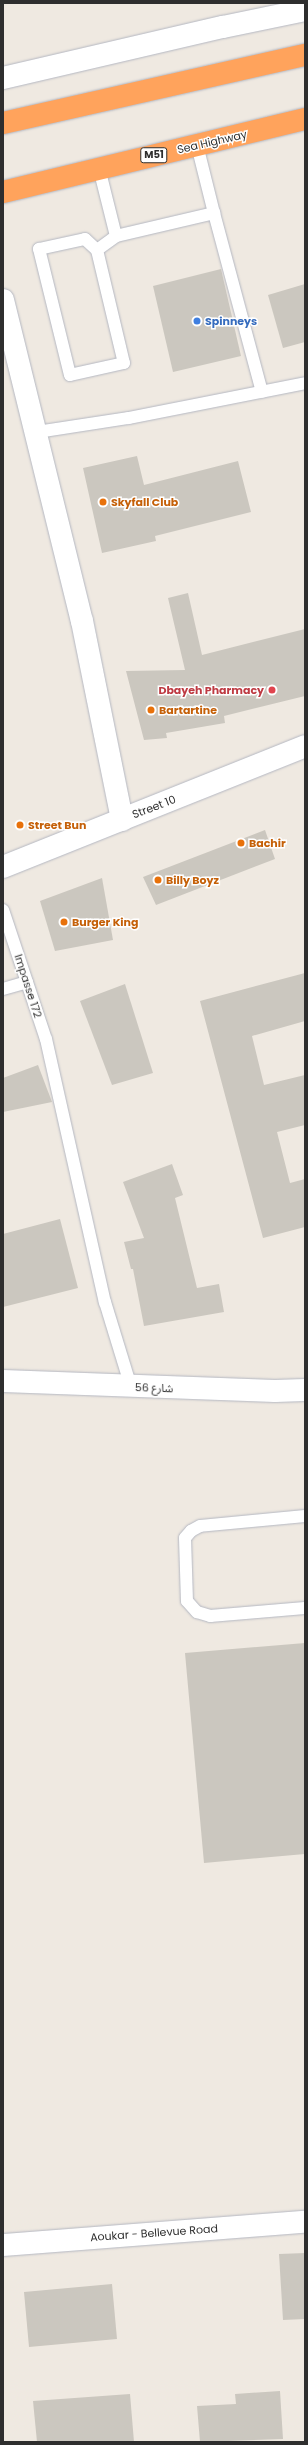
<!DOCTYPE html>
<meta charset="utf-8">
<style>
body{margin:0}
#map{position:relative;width:308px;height:2445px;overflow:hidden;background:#efe9e1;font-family:Poppins,"Noto Sans Arabic",sans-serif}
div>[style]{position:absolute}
.building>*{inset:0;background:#cbc7bf}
.roads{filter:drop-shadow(0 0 1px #b4b7c1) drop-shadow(0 0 1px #b4b7c1)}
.service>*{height:12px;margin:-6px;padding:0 6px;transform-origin:6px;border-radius:6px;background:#fff}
.minor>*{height:22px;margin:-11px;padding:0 11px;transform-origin:11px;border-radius:11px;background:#fff}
.tertiary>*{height:22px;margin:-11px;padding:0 11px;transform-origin:11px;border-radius:11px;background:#fff}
.motorway>*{height:22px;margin:-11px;padding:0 11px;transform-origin:11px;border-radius:11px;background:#ffa35c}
.dots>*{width:11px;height:11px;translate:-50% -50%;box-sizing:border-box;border:2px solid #fff;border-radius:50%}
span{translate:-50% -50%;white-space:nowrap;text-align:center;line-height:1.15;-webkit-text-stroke:3px #fff;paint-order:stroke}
.shield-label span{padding:1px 3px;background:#fff;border:1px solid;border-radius:3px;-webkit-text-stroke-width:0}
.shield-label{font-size:10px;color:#2e2e2e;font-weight:700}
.street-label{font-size:11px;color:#2e2e2e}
.shop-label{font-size:11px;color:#366cbe;font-weight:700}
.left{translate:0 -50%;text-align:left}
.food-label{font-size:11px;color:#c56008;font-weight:700}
.health-label{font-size:11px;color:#be3a42;font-weight:700}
.right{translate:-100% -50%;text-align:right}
.frame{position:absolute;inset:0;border:4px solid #2e2e2e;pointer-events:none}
</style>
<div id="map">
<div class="building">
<div style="clip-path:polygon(221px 269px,241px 356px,173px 372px,153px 286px)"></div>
<div style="clip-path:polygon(305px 284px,305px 342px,283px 348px,268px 295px)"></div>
<div style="clip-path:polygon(137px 456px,144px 485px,238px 461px,251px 512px,155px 536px,156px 541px,102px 553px,83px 468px)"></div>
<div style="clip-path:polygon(188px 593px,202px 655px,305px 629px,305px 696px,224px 716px,225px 723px,166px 733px,167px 738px,144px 740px,126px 671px,185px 670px,168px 598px)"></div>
<div style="clip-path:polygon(265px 830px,275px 859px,156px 905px,143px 877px)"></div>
<div style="clip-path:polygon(102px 878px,113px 940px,55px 951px,40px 901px)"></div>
<div style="clip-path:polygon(305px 973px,305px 1021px,252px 1036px,264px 1085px,305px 1075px,305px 1125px,277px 1132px,290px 1183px,305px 1179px,305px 1227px,263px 1238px,200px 1001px)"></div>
<div style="clip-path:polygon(125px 984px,153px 1073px,112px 1085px,80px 1001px)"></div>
<div style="clip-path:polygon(38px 1065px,52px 1102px,3px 1112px,3px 1078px)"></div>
<div style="clip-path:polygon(172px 1164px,183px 1195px,175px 1198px,197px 1288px,219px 1284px,224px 1312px,144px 1326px,133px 1269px,131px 1269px,124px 1242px,144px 1238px,123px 1182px)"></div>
<div style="clip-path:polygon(60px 1219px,78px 1288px,3px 1307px,3px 1234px)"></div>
<div style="clip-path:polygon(305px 1643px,305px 1854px,204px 1863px,185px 1653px)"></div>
<div style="clip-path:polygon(305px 2253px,305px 2319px,283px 2320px,279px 2254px)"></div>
<div style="clip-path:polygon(112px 2284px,117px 2339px,29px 2347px,24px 2292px)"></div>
<div style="clip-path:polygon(280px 2391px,283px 2439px,200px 2442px,197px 2406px,236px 2404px,235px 2394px)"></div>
<div style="clip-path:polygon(130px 2394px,134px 2442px,37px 2442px,33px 2401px)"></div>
</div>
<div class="roads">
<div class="service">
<div style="left:197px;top:145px;width:70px;rotate:76deg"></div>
<div style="left:99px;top:168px;width:70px;rotate:76deg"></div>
<div style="left:97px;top:250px;width:116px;rotate:76.6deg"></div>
<div style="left:124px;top:363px;width:55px;rotate:167.5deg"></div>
<div style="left:70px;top:375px;width:130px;rotate:-103.8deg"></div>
<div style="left:39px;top:249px;width:47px;rotate:-12.3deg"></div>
<div style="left:85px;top:239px;width:16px;rotate:43deg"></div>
<div style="left:97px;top:250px;width:24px;rotate:-36deg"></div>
<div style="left:116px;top:236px;width:101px;rotate:-13.2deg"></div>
<div style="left:214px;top:213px;width:185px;rotate:75deg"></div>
<div style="left:37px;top:432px;width:93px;rotate:-8.7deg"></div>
<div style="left:129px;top:418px;width:179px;rotate:-11.2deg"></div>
<div style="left:3px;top:910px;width:136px;rotate:71.6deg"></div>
<div style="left:46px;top:1039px;width:270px;rotate:77.4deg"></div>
<div style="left:105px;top:1302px;width:89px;rotate:73deg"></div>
<div style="left:3px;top:989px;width:25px;rotate:-16deg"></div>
<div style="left:305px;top:1516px;width:105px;rotate:174.6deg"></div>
<div style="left:200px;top:1526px;width:10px;rotate:151deg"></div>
<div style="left:191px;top:1531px;width:9px;rotate:131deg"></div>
<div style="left:185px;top:1538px;width:63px;rotate:88.2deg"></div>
<div style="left:187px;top:1601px;width:15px;rotate:48deg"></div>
<div style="left:197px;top:1612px;width:14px;rotate:17deg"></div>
<div style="left:210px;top:1616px;width:95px;rotate:-4.8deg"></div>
</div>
<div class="minor">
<div style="left:3px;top:78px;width:226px;rotate:-13.1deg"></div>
<div style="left:223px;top:27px;width:84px;rotate:-11.7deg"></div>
<div style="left:3px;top:1381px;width:272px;rotate:2.1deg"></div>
<div style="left:275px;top:1391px;width:30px;rotate:-2deg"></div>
</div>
<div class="tertiary">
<div style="left:3px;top:300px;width:331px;rotate:76.2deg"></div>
<div style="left:82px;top:621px;width:203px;rotate:78.6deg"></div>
<div style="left:3px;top:867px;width:325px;rotate:-21.8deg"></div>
<div style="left:3px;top:2245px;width:303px;rotate:-4.4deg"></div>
</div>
<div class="motorway">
<div style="left:3px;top:123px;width:310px;rotate:-12.7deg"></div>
<div style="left:3px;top:192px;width:311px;rotate:-13.6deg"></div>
</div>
</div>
<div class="dots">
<div style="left:197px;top:321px;background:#3f7fe0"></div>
<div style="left:103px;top:502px;background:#e8710a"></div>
<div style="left:272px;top:690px;background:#e0444e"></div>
<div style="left:151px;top:710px;background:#e8710a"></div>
<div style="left:20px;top:825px;background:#e8710a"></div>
<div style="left:241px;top:843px;background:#e8710a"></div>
<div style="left:158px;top:880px;background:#e8710a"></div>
<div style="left:64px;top:922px;background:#e8710a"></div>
</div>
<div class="shield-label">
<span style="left:154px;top:155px">M51</span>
</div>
<div class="street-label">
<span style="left:212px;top:142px;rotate:-13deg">Sea Highway</span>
<span style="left:154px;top:807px;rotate:-21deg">Street 10</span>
<span style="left:28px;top:986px;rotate:72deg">Impasse 172</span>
<span style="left:154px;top:1388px;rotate:2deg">شارع 56</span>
<span style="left:154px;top:2233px;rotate:-4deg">Aoukar - Bellevue Road</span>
</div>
<div class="shop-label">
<span class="left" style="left:205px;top:321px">Spinneys</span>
</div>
<div class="food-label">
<span class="left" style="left:111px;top:502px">Skyfall Club</span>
<span class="left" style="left:159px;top:710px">Bartartine</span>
<span class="left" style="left:28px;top:825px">Street Bun</span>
<span class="left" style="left:249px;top:843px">Bachir</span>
<span class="left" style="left:166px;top:880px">Billy Boyz</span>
<span class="left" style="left:72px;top:922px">Burger King</span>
</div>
<div class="health-label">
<span class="right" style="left:264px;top:690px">Dbayeh Pharmacy</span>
</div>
<div class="frame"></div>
</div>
